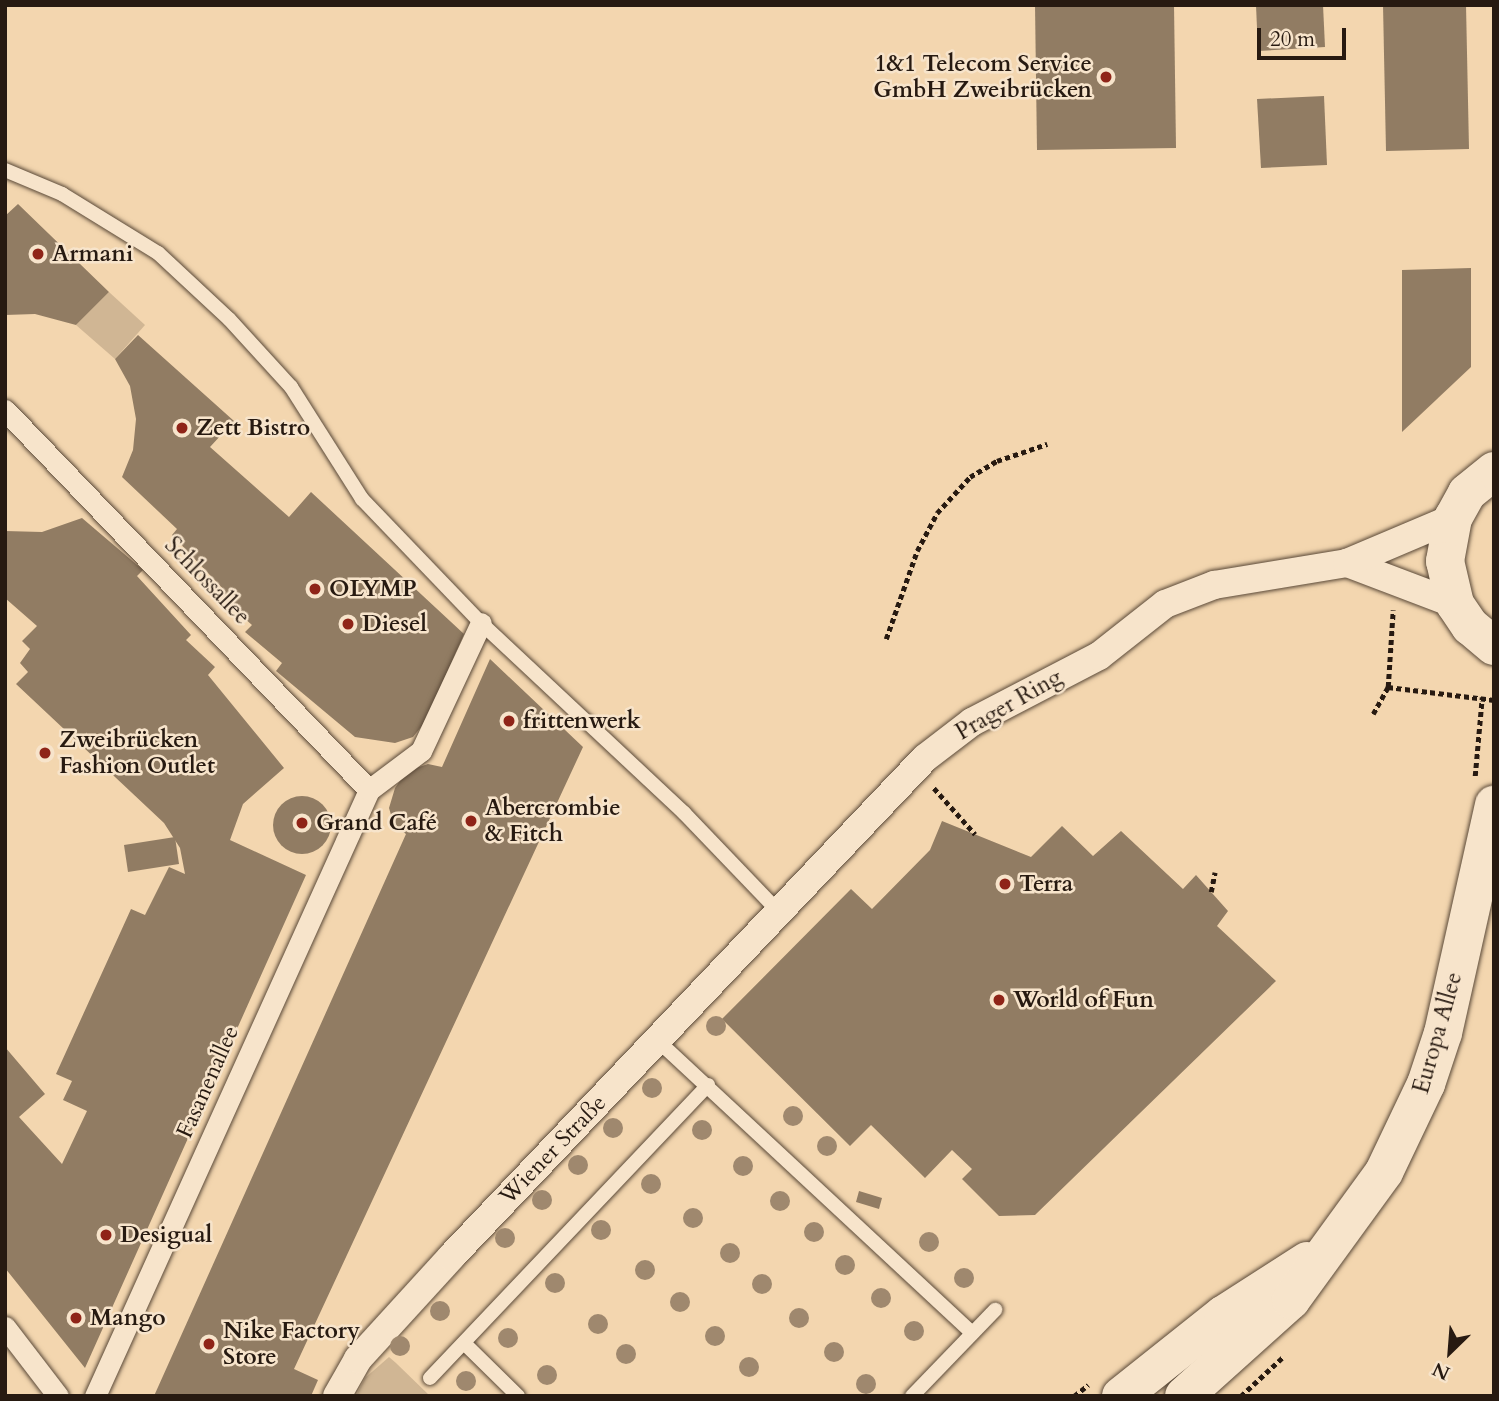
<!DOCTYPE html>
<meta charset="utf-8">
<style>
body{margin:0}
#map{position:relative;width:1499px;height:1401px;overflow:hidden;background:#f3d6af;font-family:Cardo,serif}
div>[style]{position:absolute}
.green>*{inset:0;background:#d0b694}
.building>*{inset:0;background:#917c63}
.round{border-radius:50%}
.path>*{height:4.5px;margin-top:-2.25px;transform-origin:0;background:repeating-linear-gradient(90deg,#271a11 0 5px,transparent 0 8.5px)}
.roads{filter:drop-shadow(0 0 2px #5a4938) drop-shadow(0 0 2px #5a4938)}
.service>*{height:14px;margin:-7px;padding:0 7px;transform-origin:7px;border-radius:7px;background:#f7e4cb}
.pedestrian>*{height:21px;margin:-10.5px;padding:0 10.5px;transform-origin:10.5px;border-radius:10.5px;background:#f7e4cb}
.minor>*{height:28px;margin:-14px;padding:0 14px;transform-origin:14px;border-radius:14px;background:#f7e4cb}
.secondary>*{height:38px;margin:-19px;padding:0 19px;transform-origin:19px;border-radius:19px;background:#f7e4cb}
.trees>*{width:20px;height:20px;margin:-10px;border-radius:50%;background:#9f886e}
.dots>*{width:19px;height:19px;translate:-50% -50%;box-sizing:border-box;border:4px solid #f7e4cb;border-radius:50%}
span{translate:-50% -50%;white-space:nowrap;text-align:center;line-height:1.15;-webkit-text-stroke:5px #f7e4cb;paint-order:stroke}
.poi-label{font-size:23px;color:#271a11;font-weight:700}
.right{translate:-100% -50%;text-align:right}
.left{translate:0 -50%;text-align:left}
.street-label{font-size:23px;color:#271a11}
.frame{position:absolute;inset:0;border:7px solid #271a11;pointer-events:none}
.north{position:absolute;left:1415px;top:1317px;width:70px;height:70px;-webkit-text-stroke:5px #f7e4cb;paint-order:stroke;rotate:205deg;font-size:19px;font-weight:700;line-height:28px;text-align:center;color:#271a11}
.north::after{content:'';display:block;margin:auto;width:24px;height:32px;background:#271a11;clip-path:polygon(50% 0,100% 100%,50% 72%,0 100%)}
.scale{position:absolute;left:1257px;top:28px;width:89px;height:32px;box-sizing:border-box;border:4px solid #271a11;border-top:0;padding-left:9px;font-size:21px;line-height:24px;white-space:nowrap;color:#271a11;-webkit-text-stroke:5px #f7e4cb;paint-order:stroke}
</style>
<div id="map">
<div class="green">
<div style="clip-path:polygon(109px 292px,145px 325px,115px 359px,76px 325px)"></div>
<div style="clip-path:polygon(389px 1357px,396px 1363px,430px 1396px,356px 1396px,365px 1378px)"></div>
</div>
<div class="building">
<div style="clip-path:polygon(1035px 5px,1174px 5px,1176px 148px,1037px 150px)"></div>
<div style="clip-path:polygon(1256px 5px,1323px 5px,1325px 47px,1258px 51px)"></div>
<div style="clip-path:polygon(1383px 5px,1466px 5px,1469px 149px,1386px 151px)"></div>
<div style="clip-path:polygon(1324px 96px,1327px 165px,1261px 168px,1257px 99px)"></div>
<div style="clip-path:polygon(18px 204px,109px 292px,76px 325px,35px 314px,5px 315px,5px 216px)"></div>
<div style="clip-path:polygon(1471px 268px,1471px 367px,1402px 432px,1402px 270px)"></div>
<div style="clip-path:polygon(138px 335px,234px 421px,210px 447px,289px 517px,311px 492px,464px 634px,425px 722px,413px 737px,395px 743px,355px 737px,276px 671px,282px 663px,245px 632px,252px 625px,220px 597px,225px 591px,172px 535px,177px 529px,122px 477px,133px 450px,136px 419px,130px 386px,115px 359px)"></div>
<div style="clip-path:polygon(82px 518px,143px 570px,137px 576px,191px 635px,186px 640px,215px 667px,208px 675px,284px 768px,243px 804px,230px 840px,306px 875px,85px 1368px,5px 1268px,5px 1047px,45px 1094px,19px 1117px,62px 1164px,87px 1111px,63px 1100px,72px 1081px,56px 1074px,131px 909px,145px 915px,169px 867px,185px 874px,180px 848px,164px 823px,16px 684px,28px 672px,20px 663px,30px 649px,22px 641px,37px 626px,5px 598px,5px 531px,42px 532px)"></div>
<div style="clip-path:polygon(490px 659px,583px 747px,294px 1369px,318px 1380px,311px 1396px,154px 1396px,406px 834px,394px 825px,389px 808px,395px 788px,407px 771px,428px 764px,442px 767px)"></div>
<div class="round" style="left:273px;top:796px;width:58px;height:58px"></div>
<div style="clip-path:polygon(942px 821px,1031px 857px,1062px 826px,1093px 856px,1121px 831px,1183px 889px,1196px 875px,1228px 911px,1217px 926px,1276px 981px,1035px 1215px,999px 1216px,962px 1179px,972px 1169px,952px 1150px,925px 1178px,871px 1125px,850px 1146px,722px 1019px,851px 889px,872px 909px,930px 850px)"></div>
<div style="clip-path:polygon(175px 837px,179px 864px,128px 872px,124px 845px)"></div>
<div style="clip-path:polygon(859px 1191px,882px 1198px,879px 1209px,856px 1202px)"></div>
</div>
<div class="path">
<div style="left:886px;top:639px;width:93px;rotate:-70.6deg"></div>
<div style="left:917px;top:551px;width:43px;rotate:-62.2deg"></div>
<div style="left:937px;top:513px;width:49px;rotate:-47.5deg"></div>
<div style="left:970px;top:477px;width:31px;rotate:-31deg"></div>
<div style="left:997px;top:461px;width:53px;rotate:-18.8deg"></div>
<div style="left:1388px;top:687px;width:107px;rotate:7deg"></div>
<div style="left:1373px;top:714px;width:31px;rotate:-61deg"></div>
<div style="left:1388px;top:687px;width:77px;rotate:-86.3deg"></div>
<div style="left:1475px;top:776px;width:79px;rotate:-84.9deg"></div>
<div style="left:934px;top:788px;width:62px;rotate:48.3deg"></div>
<div style="left:1211px;top:892px;width:20px;rotate:-79deg"></div>
<div style="left:1074px;top:1396px;width:18px;rotate:-38deg"></div>
<div style="left:1241px;top:1396px;width:59px;rotate:-42.9deg"></div>
</div>
<div class="roads">
<div class="service">
<div style="left:5px;top:170px;width:62px;rotate:22.8deg"></div>
<div style="left:62px;top:194px;width:113px;rotate:31.6deg"></div>
<div style="left:158px;top:253px;width:97px;rotate:42.9deg"></div>
<div style="left:229px;top:319px;width:92px;rotate:47.6deg"></div>
<div style="left:291px;top:387px;width:133px;rotate:57.6deg"></div>
<div style="left:362px;top:499px;width:172px;rotate:46.2deg"></div>
<div style="left:481px;top:623px;width:278px;rotate:43.1deg"></div>
<div style="left:684px;top:813px;width:134px;rotate:46.2deg"></div>
<div style="left:658px;top:1041px;width:429px;rotate:42.9deg"></div>
<div style="left:464px;top:1343px;width:76px;rotate:44.5deg"></div>
<div style="left:430px;top:1378px;width:404px;rotate:-46.5deg"></div>
<div style="left:912px;top:1396px;width:120px;rotate:-46deg"></div>
</div>
<div class="pedestrian">
<div style="left:5px;top:410px;width:526px;rotate:46.23deg"></div>
<div style="left:5px;top:1327px;width:87px;rotate:52.5deg"></div>
<div style="left:95px;top:1396px;width:665px;rotate:-65.67deg"></div>
<div style="left:369px;top:790px;width:65px;rotate:-36.9deg"></div>
<div style="left:421px;top:751px;width:141px;rotate:-64.9deg"></div>
</div>
<div class="minor">
<div style="left:1347px;top:563px;width:116px;rotate:20.8deg"></div>
<div style="left:337px;top:1396px;width:43px;rotate:-60.4deg"></div>
<div style="left:358px;top:1359px;width:138px;rotate:-47.6deg"></div>
<div style="left:451px;top:1257px;width:688px;rotate:-46.47deg"></div>
<div style="left:925px;top:758px;width:59px;rotate:-37.5deg"></div>
<div style="left:972px;top:722px;width:143px;rotate:-27.5deg"></div>
<div style="left:1099px;top:656px;width:84px;rotate:-38.2deg"></div>
<div style="left:1165px;top:604px;width:53px;rotate:-21.2deg"></div>
<div style="left:1214px;top:585px;width:135px;rotate:-9.4deg"></div>
<div style="left:1347px;top:563px;width:115px;rotate:-23deg"></div>
</div>
<div class="secondary">
<div style="left:1494px;top:471px;width:35px;rotate:141deg"></div>
<div style="left:1467px;top:493px;width:29px;rotate:119deg"></div>
<div style="left:1453px;top:518px;width:44px;rotate:100.5deg"></div>
<div style="left:1445px;top:561px;width:44px;rotate:76.9deg"></div>
<div style="left:1455px;top:604px;width:27px;rotate:56deg"></div>
<div style="left:1470px;top:626px;width:31px;rotate:40deg"></div>
<div style="left:1121px;top:1396px;width:130px;rotate:-38.5deg"></div>
<div style="left:1223px;top:1315px;width:100px;rotate:-32.7deg"></div>
<div style="left:1184px;top:1396px;width:144px;rotate:-41.9deg"></div>
<div style="left:1291px;top:1300px;width:158px;rotate:-54deg"></div>
<div style="left:1384px;top:1172px;width:98px;rotate:-64.5deg"></div>
<div style="left:1426px;top:1084px;width:54px;rotate:-71.6deg"></div>
<div style="left:1443px;top:1033px;width:234px;rotate:-77.4deg"></div>
</div>
</div>
<div class="trees">
<div style="left:716px;top:1026px"></div>
<div style="left:652px;top:1088px"></div>
<div style="left:793px;top:1116px"></div>
<div style="left:613px;top:1128px"></div>
<div style="left:702px;top:1130px"></div>
<div style="left:827px;top:1146px"></div>
<div style="left:578px;top:1165px"></div>
<div style="left:743px;top:1166px"></div>
<div style="left:651px;top:1184px"></div>
<div style="left:542px;top:1200px"></div>
<div style="left:780px;top:1201px"></div>
<div style="left:693px;top:1218px"></div>
<div style="left:601px;top:1230px"></div>
<div style="left:814px;top:1232px"></div>
<div style="left:505px;top:1238px"></div>
<div style="left:929px;top:1242px"></div>
<div style="left:730px;top:1253px"></div>
<div style="left:845px;top:1265px"></div>
<div style="left:645px;top:1270px"></div>
<div style="left:964px;top:1278px"></div>
<div style="left:555px;top:1283px"></div>
<div style="left:762px;top:1284px"></div>
<div style="left:881px;top:1298px"></div>
<div style="left:680px;top:1302px"></div>
<div style="left:440px;top:1311px"></div>
<div style="left:799px;top:1318px"></div>
<div style="left:598px;top:1324px"></div>
<div style="left:914px;top:1331px"></div>
<div style="left:715px;top:1336px"></div>
<div style="left:508px;top:1338px"></div>
<div style="left:400px;top:1346px"></div>
<div style="left:834px;top:1352px"></div>
<div style="left:626px;top:1354px"></div>
<div style="left:749px;top:1367px"></div>
<div style="left:547px;top:1375px"></div>
<div style="left:466px;top:1381px"></div>
<div style="left:866px;top:1384px"></div>
</div>
<div class="dots">
<div style="left:1106px;top:77px;background:#8f2418"></div>
<div style="left:38px;top:254px;background:#8f2418"></div>
<div style="left:182px;top:428px;background:#8f2418"></div>
<div style="left:315px;top:589px;background:#8f2418"></div>
<div style="left:348px;top:624px;background:#8f2418"></div>
<div style="left:509px;top:721px;background:#8f2418"></div>
<div style="left:45px;top:753px;background:#8f2418"></div>
<div style="left:471px;top:821px;background:#8f2418"></div>
<div style="left:302px;top:823px;background:#8f2418"></div>
<div style="left:1005px;top:884px;background:#8f2418"></div>
<div style="left:999px;top:1000px;background:#8f2418"></div>
<div style="left:106px;top:1235px;background:#8f2418"></div>
<div style="left:76px;top:1318px;background:#8f2418"></div>
<div style="left:209px;top:1344px;background:#8f2418"></div>
</div>
<div class="poi-label">
<span class="right" style="left:1092px;top:77px">1&amp;1 Telecom Service<br>GmbH Zweibrücken</span>
<span class="left" style="left:52px;top:254px">Armani</span>
<span class="left" style="left:196px;top:428px">Zett Bistro</span>
<span class="left" style="left:329px;top:589px">OLYMP</span>
<span class="left" style="left:362px;top:624px">Diesel</span>
<span class="left" style="left:523px;top:721px">frittenwerk</span>
<span class="left" style="left:59px;top:753px">Zweibrücken<br>Fashion Outlet</span>
<span class="left" style="left:485px;top:821px">Abercrombie<br>&amp; Fitch</span>
<span class="left" style="left:316px;top:823px">Grand Café</span>
<span class="left" style="left:1019px;top:884px">Terra</span>
<span class="left" style="left:1013px;top:1000px">World of Fun</span>
<span class="left" style="left:120px;top:1235px">Desigual</span>
<span class="left" style="left:90px;top:1318px">Mango</span>
<span class="left" style="left:223px;top:1344px">Nike Factory<br>Store</span>
</div>
<div class="street-label">
<span style="left:207px;top:581px;rotate:46deg">Schlossallee</span>
<span style="left:1009px;top:705px;rotate:-30deg">Prager Ring</span>
<span style="left:1438px;top:1033px;rotate:-74deg">Europa Allee</span>
<span style="left:208px;top:1082px;rotate:-66deg">Fasanenallee</span>
<span style="left:553px;top:1150px;rotate:-46deg">Wiener Straße</span>
</div>
<div class="frame"></div>
<div class="north">N</div>
<div class="scale">20 m</div>
</div>
